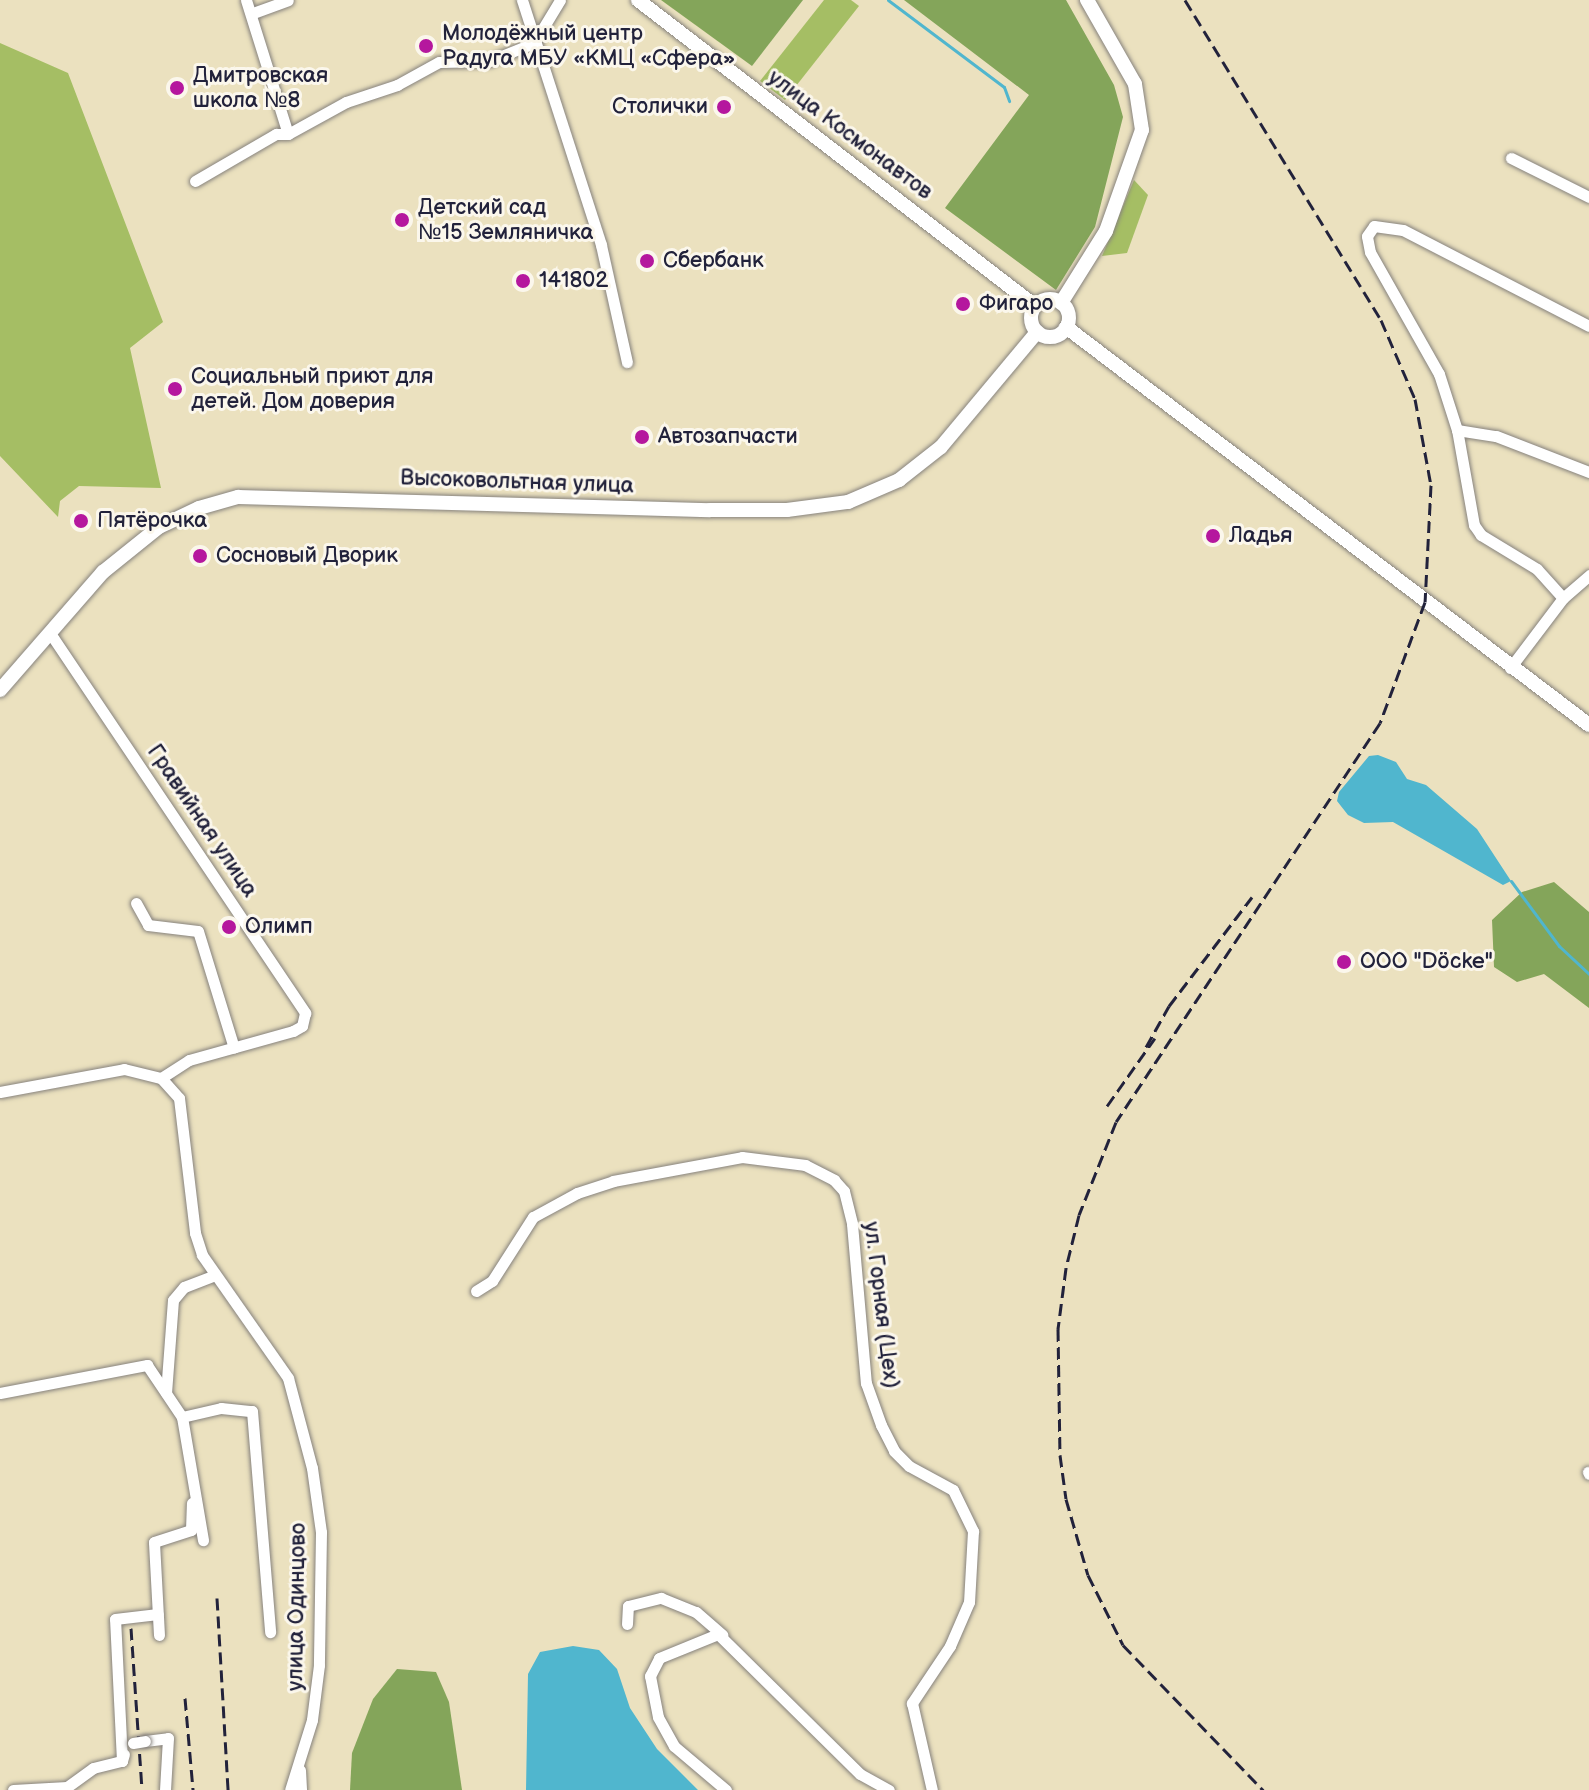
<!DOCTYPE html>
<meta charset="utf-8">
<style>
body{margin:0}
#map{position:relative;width:1589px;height:1790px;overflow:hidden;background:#ebe1bf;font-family:"Balsamiq Sans",sans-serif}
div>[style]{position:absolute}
.green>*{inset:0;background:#a5be64}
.forest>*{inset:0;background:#84a55a}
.water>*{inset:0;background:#50b6ce}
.stream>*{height:3px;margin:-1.5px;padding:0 1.5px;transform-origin:1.5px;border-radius:1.5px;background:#50b6ce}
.roads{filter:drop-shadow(0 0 2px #86827d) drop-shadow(0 0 2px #86827d)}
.minor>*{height:11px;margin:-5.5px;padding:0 5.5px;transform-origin:5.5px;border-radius:5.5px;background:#fff}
.major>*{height:14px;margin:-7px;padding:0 7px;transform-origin:7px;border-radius:7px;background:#fff}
.major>.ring{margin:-7px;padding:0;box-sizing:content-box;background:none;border:14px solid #fff;border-radius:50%}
.rail>*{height:3px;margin-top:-1.5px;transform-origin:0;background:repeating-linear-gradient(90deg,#22223b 0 12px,transparent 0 18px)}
.bridges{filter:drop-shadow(0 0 2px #86827d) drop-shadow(0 0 2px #86827d)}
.minor-bridge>*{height:11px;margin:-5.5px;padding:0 5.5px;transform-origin:5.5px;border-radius:5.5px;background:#fff}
.dots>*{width:22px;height:22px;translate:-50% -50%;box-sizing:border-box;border:4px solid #fbf7ec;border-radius:50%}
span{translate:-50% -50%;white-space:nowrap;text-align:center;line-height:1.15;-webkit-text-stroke:6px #fbf7ec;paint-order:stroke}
.poi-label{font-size:22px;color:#22223b}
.left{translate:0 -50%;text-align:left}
.right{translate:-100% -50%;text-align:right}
.street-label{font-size:22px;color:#22223b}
</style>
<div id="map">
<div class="green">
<div style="clip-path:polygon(824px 0,851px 0,859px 6px,785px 100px,760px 81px)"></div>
<div style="clip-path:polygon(0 43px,68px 73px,163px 322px,130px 348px,161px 488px,79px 486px,60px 501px,58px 517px,0 456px)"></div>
<div style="clip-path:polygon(1134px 180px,1148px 195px,1127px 253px,1102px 256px)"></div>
</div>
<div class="forest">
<div style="clip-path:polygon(661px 0,803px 0,752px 66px)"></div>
<div style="clip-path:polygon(904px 0,1066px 0,1114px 85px,1123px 117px,1095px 227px,1056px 290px,945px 208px,1029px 95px)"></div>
<div style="clip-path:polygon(1554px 882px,1589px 912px,1589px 1008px,1544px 974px,1517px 982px,1494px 967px,1492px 920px,1522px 892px)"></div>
<div style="clip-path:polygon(397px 1669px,436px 1672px,449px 1702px,462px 1790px,350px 1790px,352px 1753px,373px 1699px)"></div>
</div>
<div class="water">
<div style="clip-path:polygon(1378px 755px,1396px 762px,1407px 779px,1426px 785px,1477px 829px,1511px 881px,1503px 885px,1393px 822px,1364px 823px,1348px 815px,1337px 801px,1339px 792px,1369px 756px)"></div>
<div style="clip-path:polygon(573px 1646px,599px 1650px,617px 1669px,630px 1708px,657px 1749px,698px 1790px,526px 1790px,528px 1674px,540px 1652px)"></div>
</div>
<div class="stream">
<div style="left:888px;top:0;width:145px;rotate:36.9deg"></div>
<div style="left:1004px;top:87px;width:15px;rotate:70deg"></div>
<div style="left:1511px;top:881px;width:81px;rotate:53.6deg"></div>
<div style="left:1559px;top:946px;width:41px;rotate:43deg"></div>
</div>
<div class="roads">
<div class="minor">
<div style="left:246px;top:0;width:140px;rotate:72.6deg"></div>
<div style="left:288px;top:134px;width:66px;rotate:-28.9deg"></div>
<div style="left:346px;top:102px;width:54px;rotate:-18.4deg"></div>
<div style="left:397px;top:85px;width:48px;rotate:-28.7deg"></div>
<div style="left:439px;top:62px;width:50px;rotate:-1.1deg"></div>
<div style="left:489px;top:61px;width:48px;rotate:-21.8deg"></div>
<div style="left:534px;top:43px;width:50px;rotate:-58.8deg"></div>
<div style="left:522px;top:0;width:257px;rotate:72.1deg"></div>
<div style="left:601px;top:245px;width:120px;rotate:77.5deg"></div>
<div style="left:253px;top:13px;width:37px;rotate:-20deg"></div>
<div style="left:1511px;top:158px;width:87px;rotate:26.6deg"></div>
<div style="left:195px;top:181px;width:94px;rotate:-30.1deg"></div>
<div style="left:276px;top:134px;width:12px"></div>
<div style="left:1457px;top:430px;width:39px;rotate:9deg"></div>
<div style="left:1496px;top:436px;width:100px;rotate:21.2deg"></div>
<div style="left:1563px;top:598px;width:39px;rotate:-132deg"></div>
<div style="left:1537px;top:569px;width:66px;rotate:-148.7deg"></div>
<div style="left:1481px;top:535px;width:12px;rotate:-125deg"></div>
<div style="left:1474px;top:525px;width:97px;rotate:-100.1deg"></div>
<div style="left:1457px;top:430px;width:59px;rotate:-107.8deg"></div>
<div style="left:1439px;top:374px;width:140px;rotate:-119.5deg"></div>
<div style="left:1370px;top:252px;width:16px;rotate:-101deg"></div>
<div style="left:1367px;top:236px;width:12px;rotate:-55deg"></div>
<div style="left:1374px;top:226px;width:29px;rotate:8deg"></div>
<div style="left:1403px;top:230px;width:209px;rotate:27.3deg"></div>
<div style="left:50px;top:633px;width:458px;rotate:56.1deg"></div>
<div style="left:305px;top:1013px;width:13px;rotate:103deg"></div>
<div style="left:302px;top:1026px;width:10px;rotate:151deg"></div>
<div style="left:293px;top:1031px;width:108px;rotate:164.4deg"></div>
<div style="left:189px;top:1060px;width:33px;rotate:147deg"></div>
<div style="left:1510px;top:668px;width:88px;rotate:-52.9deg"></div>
<div style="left:1563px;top:598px;width:35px;rotate:-41deg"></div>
<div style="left:136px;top:903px;width:25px;rotate:61deg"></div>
<div style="left:148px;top:925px;width:50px;rotate:6.8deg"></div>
<div style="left:198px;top:931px;width:122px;rotate:72.9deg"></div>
<div style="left:0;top:1092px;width:126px;rotate:-10.5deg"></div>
<div style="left:124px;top:1069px;width:38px;rotate:14deg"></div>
<div style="left:161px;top:1078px;width:27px;rotate:48deg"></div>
<div style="left:179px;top:1098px;width:136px;rotate:83.2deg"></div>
<div style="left:195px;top:1233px;width:23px;rotate:72deg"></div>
<div style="left:202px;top:1255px;width:150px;rotate:55deg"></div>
<div style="left:288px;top:1378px;width:93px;rotate:75.1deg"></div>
<div style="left:312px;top:1468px;width:65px;rotate:82deg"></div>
<div style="left:321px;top:1532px;width:133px;rotate:90.9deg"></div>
<div style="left:319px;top:1665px;width:55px;rotate:97.3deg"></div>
<div style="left:312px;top:1720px;width:73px;rotate:107.4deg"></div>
<div style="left:476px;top:1291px;width:19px;rotate:-32deg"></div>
<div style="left:492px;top:1281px;width:76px;rotate:-57.4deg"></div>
<div style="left:533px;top:1217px;width:50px;rotate:-28.6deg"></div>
<div style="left:577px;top:1193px;width:38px;rotate:-18deg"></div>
<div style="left:613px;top:1181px;width:131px;rotate:-10.5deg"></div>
<div style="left:742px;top:1157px;width:64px;rotate:7.2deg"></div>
<div style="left:805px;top:1165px;width:33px;rotate:27deg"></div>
<div style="left:834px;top:1180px;width:15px;rotate:48deg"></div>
<div style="left:844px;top:1191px;width:34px;rotate:76deg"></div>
<div style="left:852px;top:1224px;width:160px;rotate:85deg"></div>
<div style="left:866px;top:1383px;width:45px;rotate:70.3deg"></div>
<div style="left:881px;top:1425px;width:29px;rotate:63deg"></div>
<div style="left:894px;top:1451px;width:21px;rotate:45deg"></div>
<div style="left:909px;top:1466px;width:50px;rotate:28.6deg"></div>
<div style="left:953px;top:1490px;width:46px;rotate:64deg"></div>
<div style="left:973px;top:1531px;width:71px;rotate:93.2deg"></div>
<div style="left:969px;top:1602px;width:48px;rotate:113.4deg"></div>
<div style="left:950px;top:1646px;width:69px;rotate:123.7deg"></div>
<div style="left:912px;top:1703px;width:89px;rotate:77.1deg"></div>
<div style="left:0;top:1393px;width:150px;rotate:-10.8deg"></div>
<div style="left:147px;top:1365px;width:63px;rotate:56.1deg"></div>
<div style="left:182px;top:1417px;width:125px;rotate:80.3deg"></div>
<div style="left:166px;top:1393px;width:93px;rotate:-85.7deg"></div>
<div style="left:173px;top:1300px;width:17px;rotate:-50deg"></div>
<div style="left:184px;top:1287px;width:31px;rotate:-21deg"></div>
<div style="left:182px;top:1417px;width:40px;rotate:-13deg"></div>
<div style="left:221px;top:1408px;width:31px;rotate:6deg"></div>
<div style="left:252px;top:1411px;width:222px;rotate:85.3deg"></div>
<div style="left:1588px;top:1472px;width:2px;rotate:63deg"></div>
<div style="left:627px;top:1624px;width:18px;rotate:-87deg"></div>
<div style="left:628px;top:1606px;width:34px;rotate:-14deg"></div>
<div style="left:661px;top:1598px;width:38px;rotate:22deg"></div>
<div style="left:696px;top:1612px;width:35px;rotate:41deg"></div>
<div style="left:159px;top:1635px;width:93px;rotate:-93.1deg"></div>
<div style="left:154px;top:1542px;width:39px;rotate:-18deg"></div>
<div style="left:191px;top:1530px;width:27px;rotate:-88deg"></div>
<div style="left:145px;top:1741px;width:23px;rotate:-7deg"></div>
<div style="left:168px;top:1738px;width:52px;rotate:93.3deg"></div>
<div style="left:122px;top:1761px;width:142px;rotate:-92.8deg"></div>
<div style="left:115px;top:1619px;width:43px;rotate:-6.6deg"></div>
<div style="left:300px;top:1770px;width:20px;rotate:87deg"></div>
<div style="left:13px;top:1790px;width:54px;rotate:-3.2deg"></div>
<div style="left:67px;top:1787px;width:32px;rotate:-36deg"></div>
<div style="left:93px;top:1768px;width:30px;rotate:-14deg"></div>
<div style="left:122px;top:1761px;width:7px;rotate:-74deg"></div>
<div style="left:726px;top:1790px;width:68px;rotate:-139.8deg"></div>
<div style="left:674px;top:1746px;width:33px;rotate:-119deg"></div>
<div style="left:658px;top:1717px;width:42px;rotate:-101deg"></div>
<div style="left:650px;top:1676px;width:20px;rotate:-63deg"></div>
<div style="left:659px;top:1658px;width:64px;rotate:-22.1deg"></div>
<div style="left:718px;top:1634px;width:199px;rotate:44.6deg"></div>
<div style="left:860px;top:1774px;width:33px;rotate:29deg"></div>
</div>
<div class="major">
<div style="left:638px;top:0;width:501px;rotate:37.62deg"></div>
<div class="ring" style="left:1031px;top:299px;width:24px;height:24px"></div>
<div style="left:1061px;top:303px;width:85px;rotate:-58deg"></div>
<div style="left:1106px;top:231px;width:107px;rotate:-70.4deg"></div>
<div style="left:1142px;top:130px;width:47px;rotate:-98.7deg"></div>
<div style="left:1135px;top:84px;width:97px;rotate:-119.7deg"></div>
<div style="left:1066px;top:327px;width:657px;rotate:37.27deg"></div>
<div style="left:0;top:690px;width:157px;rotate:-48.9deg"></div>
<div style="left:103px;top:572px;width:72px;rotate:-38.8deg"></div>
<div style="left:159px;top:527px;width:44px;rotate:-25.4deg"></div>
<div style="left:199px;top:508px;width:41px;rotate:-15.8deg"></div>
<div style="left:238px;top:497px;width:472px;rotate:1.6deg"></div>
<div style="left:710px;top:510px;width:77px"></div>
<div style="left:787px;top:510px;width:62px;rotate:-7.5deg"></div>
<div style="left:848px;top:502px;width:56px;rotate:-23.3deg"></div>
<div style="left:899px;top:480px;width:53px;rotate:-38.2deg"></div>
<div style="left:941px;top:447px;width:150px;rotate:-50.1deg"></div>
</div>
</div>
<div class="rail">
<div style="left:1185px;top:0;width:375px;rotate:58.5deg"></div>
<div style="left:1381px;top:320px;width:86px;rotate:66.7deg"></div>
<div style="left:1415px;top:399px;width:87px;rotate:79.5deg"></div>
<div style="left:1431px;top:485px;width:117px;rotate:92.9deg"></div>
<div style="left:1425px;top:602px;width:129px;rotate:110.4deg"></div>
<div style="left:1380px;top:723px;width:478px;rotate:123.5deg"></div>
<div style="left:1116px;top:1122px;width:100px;rotate:111.7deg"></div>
<div style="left:1079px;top:1215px;width:55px;rotate:103.8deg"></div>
<div style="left:1066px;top:1268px;width:62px;rotate:97.5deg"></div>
<div style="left:1058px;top:1329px;width:126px;rotate:89.1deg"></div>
<div style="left:1060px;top:1455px;width:44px;rotate:82.2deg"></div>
<div style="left:1066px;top:1499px;width:79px;rotate:73.9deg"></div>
<div style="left:1088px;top:1575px;width:78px;rotate:63.4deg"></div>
<div style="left:1123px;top:1645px;width:202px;rotate:46deg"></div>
<div style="left:1146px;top:1047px;width:47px;rotate:-60.7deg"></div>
<div style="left:1169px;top:1006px;width:137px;rotate:-52.7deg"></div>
<div style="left:1107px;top:1106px;width:83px;rotate:-54.8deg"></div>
<div style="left:217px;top:1598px;width:192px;rotate:86.7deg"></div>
<div style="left:131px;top:1628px;width:162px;rotate:86.1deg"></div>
<div style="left:185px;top:1698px;width:92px;rotate:85deg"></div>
</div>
<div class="bridges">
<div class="minor-bridge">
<div style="left:133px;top:1743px;width:12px;rotate:-9deg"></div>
</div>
</div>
<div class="dots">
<div style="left:426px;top:46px;background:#b5179e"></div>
<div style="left:177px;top:88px;background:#b5179e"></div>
<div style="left:724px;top:107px;background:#b5179e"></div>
<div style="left:402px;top:220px;background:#b5179e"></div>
<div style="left:647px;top:261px;background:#b5179e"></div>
<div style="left:523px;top:281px;background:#b5179e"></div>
<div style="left:963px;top:304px;background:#b5179e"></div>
<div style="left:175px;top:389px;background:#b5179e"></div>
<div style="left:642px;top:437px;background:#b5179e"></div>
<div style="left:81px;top:521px;background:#b5179e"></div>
<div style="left:1213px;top:536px;background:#b5179e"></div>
<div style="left:200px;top:556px;background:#b5179e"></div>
<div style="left:229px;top:927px;background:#b5179e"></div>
<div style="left:1344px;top:962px;background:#b5179e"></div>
</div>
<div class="poi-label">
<span class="left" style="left:442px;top:46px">Молодёжный центр<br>Радуга МБУ «КМЦ «Сфера»</span>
<span class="left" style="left:193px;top:88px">Дмитровская<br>школа №8</span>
<span class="right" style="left:708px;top:107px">Столички</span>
<span class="left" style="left:418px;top:220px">Детский сад<br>№15 Земляничка</span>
<span class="left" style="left:663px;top:261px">Сбербанк</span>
<span class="left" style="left:539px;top:281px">141802</span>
<span class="left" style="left:979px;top:304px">Фигаро</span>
<span class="left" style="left:191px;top:389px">Социальный приют для<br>детей. Дом доверия</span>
<span class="left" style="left:658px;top:437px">Автозапчасти</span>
<span class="left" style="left:97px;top:521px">Пятёрочка</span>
<span class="left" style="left:1229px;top:536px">Ладья</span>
<span class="left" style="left:216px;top:556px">Сосновый Дворик</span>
<span class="left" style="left:245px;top:927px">Олимп</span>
<span class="left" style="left:1360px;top:962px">ООО "Döcke"</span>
</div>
<div class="street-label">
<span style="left:850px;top:135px;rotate:37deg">улица Космонавтов</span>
<span style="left:517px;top:482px;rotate:2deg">Высоковольтная улица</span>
<span style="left:202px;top:821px;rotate:56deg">Гравийная улица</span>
<span style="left:881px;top:1305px;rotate:83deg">ул. Горная (Цех)</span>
<span style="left:297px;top:1607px;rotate:-89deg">улица Одинцово</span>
</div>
</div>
